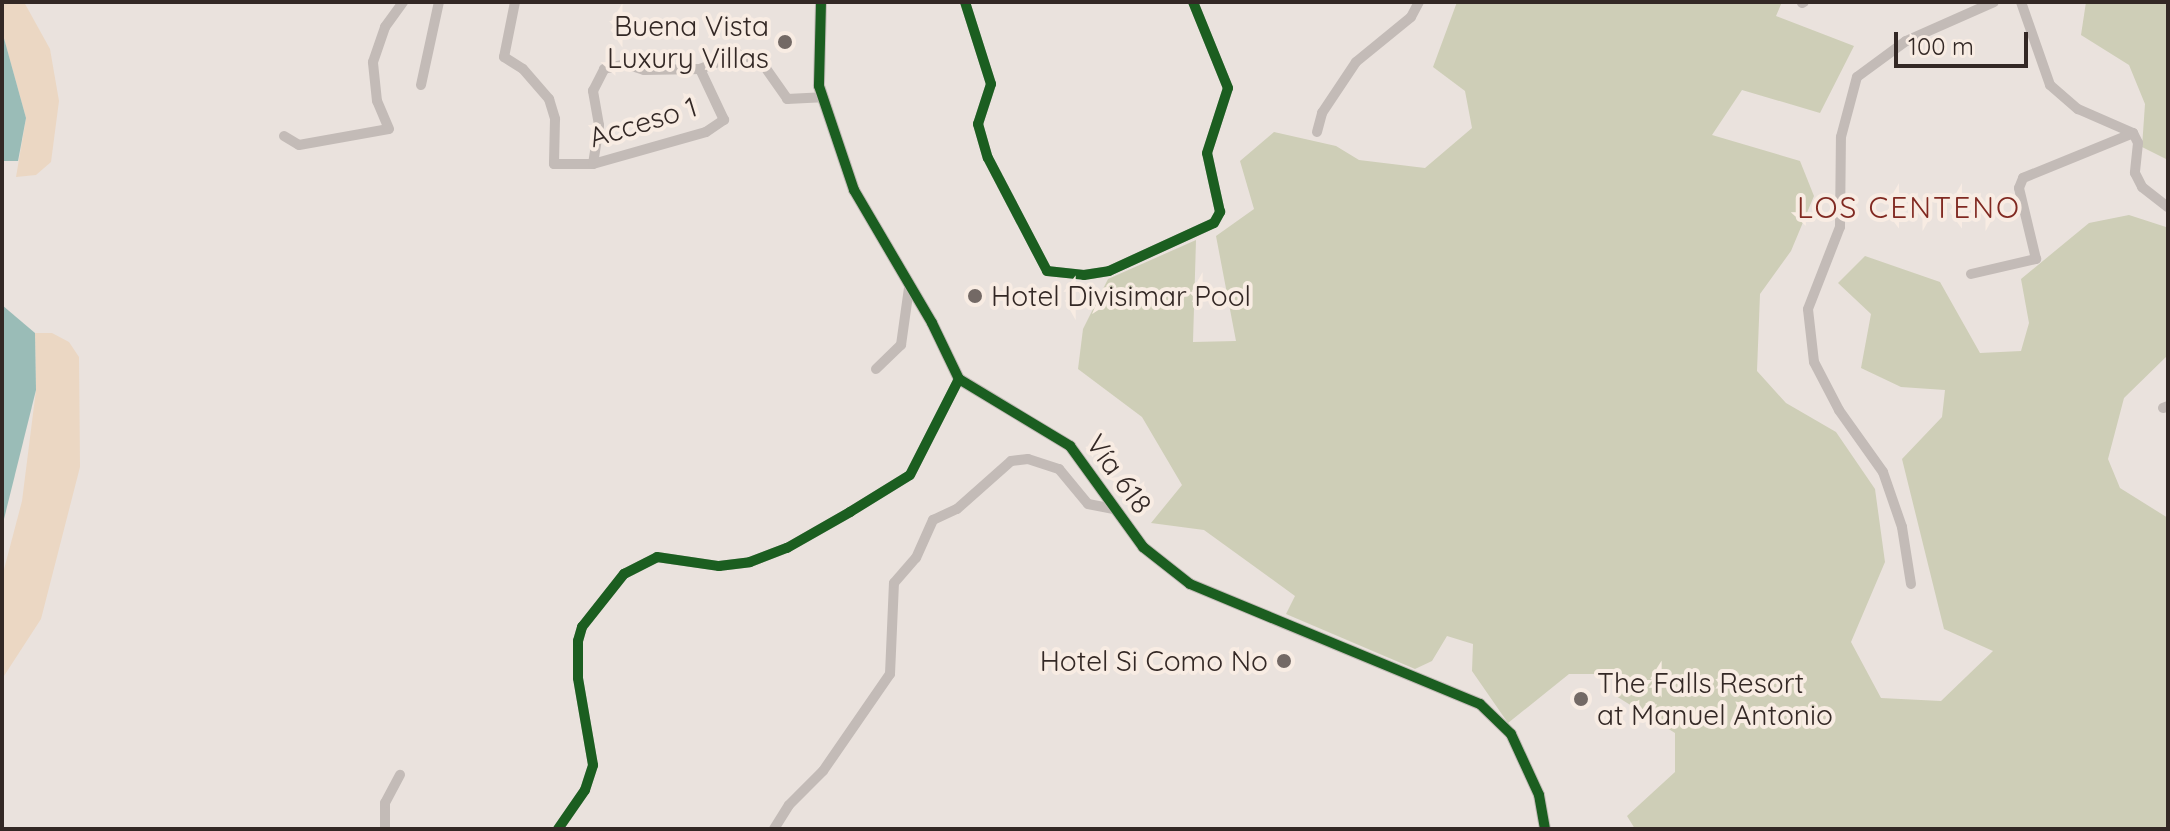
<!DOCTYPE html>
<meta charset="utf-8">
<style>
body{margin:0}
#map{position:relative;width:2170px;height:831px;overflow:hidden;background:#eae2dd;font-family:Quicksand,sans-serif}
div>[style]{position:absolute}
.green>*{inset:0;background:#ceceb7}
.sand>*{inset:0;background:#ebd7c3}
.water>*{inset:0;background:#9abcb7}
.minor>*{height:10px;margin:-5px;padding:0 5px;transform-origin:5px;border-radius:5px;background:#c3bbb7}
.tertiary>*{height:12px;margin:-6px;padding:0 6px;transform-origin:6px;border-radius:6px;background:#c3bbb7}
.cycleway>*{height:10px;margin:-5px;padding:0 5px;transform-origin:5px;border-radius:5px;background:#1b5e20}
.dots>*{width:22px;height:22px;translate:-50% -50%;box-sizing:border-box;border:4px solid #f8ece3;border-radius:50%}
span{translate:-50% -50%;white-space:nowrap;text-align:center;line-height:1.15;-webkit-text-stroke:8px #f8ece3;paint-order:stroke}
.poi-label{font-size:28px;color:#332825}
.right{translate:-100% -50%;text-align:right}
.left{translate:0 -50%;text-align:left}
.street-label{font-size:28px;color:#332825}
.neighbourhood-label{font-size:30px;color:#802921;letter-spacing:2px}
.frame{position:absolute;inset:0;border:4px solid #332825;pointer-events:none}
.scale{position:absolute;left:1894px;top:32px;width:134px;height:36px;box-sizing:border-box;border:4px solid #332825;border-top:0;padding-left:10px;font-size:24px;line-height:28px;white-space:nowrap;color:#332825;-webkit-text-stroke:6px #f8ece3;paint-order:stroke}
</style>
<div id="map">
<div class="green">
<div style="clip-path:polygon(1457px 2px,1782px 2px,1776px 16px,1854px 46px,1820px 113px,1742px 90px,1712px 135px,1800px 161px,1814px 196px,1791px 251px,1760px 294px,1757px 371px,1786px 403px,1836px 432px,1875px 489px,1885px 562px,1851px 642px,1881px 698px,1941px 701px,1993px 651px,1944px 629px,1902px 459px,1942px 417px,1945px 390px,1901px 387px,1861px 368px,1871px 314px,1838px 283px,1865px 256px,1940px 282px,1980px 353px,2021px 351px,2029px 323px,2021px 279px,2089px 223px,2129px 215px,2166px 227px,2168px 355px,2124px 398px,2108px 459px,2120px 488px,2168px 518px,2168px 829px,1635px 829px,1627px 816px,1675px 772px,1675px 733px,1616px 696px,1612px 674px,1569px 674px,1508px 723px,1472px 671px,1473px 644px,1447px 636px,1432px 661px,1415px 669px,1286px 614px,1295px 596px,1204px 530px,1151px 523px,1182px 485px,1142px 417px,1078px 369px,1083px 329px,1108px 279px,1196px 240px,1193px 342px,1236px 341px,1216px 236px,1254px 209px,1240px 161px,1274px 132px,1336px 146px,1359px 160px,1425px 168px,1472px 128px,1465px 91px,1433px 67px)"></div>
<div style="clip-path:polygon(2086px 2px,2168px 2px,2168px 160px,2142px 147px,2145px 104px,2129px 65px,2081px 35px)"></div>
</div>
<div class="sand">
<div style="clip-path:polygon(2px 2px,24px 2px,50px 49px,59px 101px,51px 162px,36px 175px,16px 177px,26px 118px,2px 31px)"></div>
<div style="clip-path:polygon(35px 333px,52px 333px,69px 342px,79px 357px,80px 467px,41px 619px,2px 679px,2px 577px,22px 501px,36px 390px)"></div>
</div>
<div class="water">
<div style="clip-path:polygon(2px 31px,26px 118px,18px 161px,2px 161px)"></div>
<div style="clip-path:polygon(2px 305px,35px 333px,36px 390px,2px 527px)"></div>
</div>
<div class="minor">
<div style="left:515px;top:2px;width:56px;rotate:101.3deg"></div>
<div style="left:504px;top:57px;width:22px;rotate:32deg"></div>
<div style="left:523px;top:69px;width:40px;rotate:49deg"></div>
<div style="left:549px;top:99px;width:21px;rotate:73deg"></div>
<div style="left:555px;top:119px;width:45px;rotate:91.3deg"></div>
<div style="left:554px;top:164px;width:39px"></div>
<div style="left:593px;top:164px;width:117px;rotate:-15.8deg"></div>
<div style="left:706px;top:132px;width:22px;rotate:-34deg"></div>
<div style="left:724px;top:120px;width:56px;rotate:-115.2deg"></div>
<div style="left:700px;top:69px;width:41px;rotate:-21.5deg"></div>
<div style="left:738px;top:54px;width:30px;rotate:26deg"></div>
<div style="left:765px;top:67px;width:39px;rotate:55deg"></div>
<div style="left:787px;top:99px;width:35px;rotate:-3deg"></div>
<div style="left:965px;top:2px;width:86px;rotate:72.4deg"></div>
<div style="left:991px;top:84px;width:42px;rotate:108deg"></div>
<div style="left:978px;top:124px;width:35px;rotate:74deg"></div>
<div style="left:988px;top:158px;width:127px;rotate:62.4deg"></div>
<div style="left:1047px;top:271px;width:37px;rotate:6deg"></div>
<div style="left:1084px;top:275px;width:25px;rotate:-9deg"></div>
<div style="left:1109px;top:271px;width:115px;rotate:-24.6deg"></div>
<div style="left:1214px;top:223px;width:13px;rotate:-61deg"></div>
<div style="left:1220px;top:212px;width:60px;rotate:-102.4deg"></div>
<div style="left:1207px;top:153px;width:68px;rotate:-72.1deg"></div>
<div style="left:1228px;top:88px;width:93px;rotate:-112.1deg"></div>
<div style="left:2021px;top:2px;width:88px;rotate:70.7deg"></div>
<div style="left:2050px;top:85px;width:37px;rotate:41deg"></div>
<div style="left:2078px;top:109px;width:60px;rotate:23.6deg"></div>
<div style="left:2133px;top:133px;width:11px;rotate:63deg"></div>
<div style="left:2138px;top:143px;width:30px;rotate:96deg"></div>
<div style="left:2135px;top:173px;width:16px;rotate:63deg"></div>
<div style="left:2142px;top:187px;width:33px;rotate:38deg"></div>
<div style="left:1802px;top:3px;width:2px;rotate:-27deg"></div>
<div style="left:421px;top:85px;width:85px;rotate:-77.8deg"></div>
<div style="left:1317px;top:132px;width:20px;rotate:-75deg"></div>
<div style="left:1322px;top:113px;width:61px;rotate:-56.3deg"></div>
<div style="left:1356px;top:62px;width:71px;rotate:-39.3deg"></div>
<div style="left:1411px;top:17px;width:17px;rotate:-62deg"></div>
<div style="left:284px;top:136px;width:17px;rotate:31deg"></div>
<div style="left:299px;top:145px;width:91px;rotate:-10.1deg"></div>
<div style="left:389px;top:129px;width:30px;rotate:-113deg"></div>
<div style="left:377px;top:101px;width:39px;rotate:-96deg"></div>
<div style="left:373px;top:62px;width:37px;rotate:-71deg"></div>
<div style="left:385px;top:27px;width:31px;rotate:-54deg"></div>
<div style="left:593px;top:164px;width:39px;rotate:-81deg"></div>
<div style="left:599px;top:125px;width:35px;rotate:-100deg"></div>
<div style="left:593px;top:91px;width:25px;rotate:-63deg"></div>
<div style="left:604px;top:69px;width:23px;rotate:-13deg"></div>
<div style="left:626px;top:64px;width:19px;rotate:18deg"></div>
<div style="left:644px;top:70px;width:56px;rotate:-1deg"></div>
<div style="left:1971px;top:274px;width:67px;rotate:-13deg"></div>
<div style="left:2036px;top:259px;width:73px;rotate:-103.5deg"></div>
<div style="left:2019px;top:188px;width:11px;rotate:-68deg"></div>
<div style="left:2023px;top:178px;width:119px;rotate:-22.2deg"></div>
<div style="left:876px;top:369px;width:35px;rotate:-44deg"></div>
<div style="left:901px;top:345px;width:58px;rotate:-82deg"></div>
<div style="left:2163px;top:408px;width:5px;rotate:-22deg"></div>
<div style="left:1911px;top:584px;width:58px;rotate:-99deg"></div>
<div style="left:1902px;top:527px;width:58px;rotate:-109.1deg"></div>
<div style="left:1883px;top:472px;width:76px;rotate:-125.4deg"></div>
<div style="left:1839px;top:410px;width:54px;rotate:-117.5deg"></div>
<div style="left:1814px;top:362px;width:53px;rotate:-96.5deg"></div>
<div style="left:1808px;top:309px;width:88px;rotate:-68.7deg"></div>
<div style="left:1840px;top:227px;width:90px;rotate:-89.4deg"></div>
<div style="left:1841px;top:137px;width:62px;rotate:-75.1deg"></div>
<div style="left:1857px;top:77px;width:61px;rotate:-36.3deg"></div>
<div style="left:1906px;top:41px;width:96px;rotate:-23.9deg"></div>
<div style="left:385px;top:829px;width:26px;rotate:-90deg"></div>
<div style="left:385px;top:803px;width:32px;rotate:-62deg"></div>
<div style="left:558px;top:829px;width:47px;rotate:-55.3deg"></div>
<div style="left:585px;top:790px;width:26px;rotate:-72deg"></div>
<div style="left:593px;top:765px;width:88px;rotate:-99.8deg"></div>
<div style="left:578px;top:678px;width:37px;rotate:-90deg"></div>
<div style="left:578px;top:641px;width:15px;rotate:-74deg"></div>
<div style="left:582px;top:627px;width:68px;rotate:-51.6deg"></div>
<div style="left:624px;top:574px;width:37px;rotate:-27deg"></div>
<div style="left:657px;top:557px;width:63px;rotate:8.3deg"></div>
<div style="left:719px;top:566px;width:31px;rotate:-7deg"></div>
<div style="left:750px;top:562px;width:40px;rotate:-21deg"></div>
<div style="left:787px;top:548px;width:73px;rotate:-29.7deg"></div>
<div style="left:850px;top:512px;width:70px;rotate:-31.7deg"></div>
<div style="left:910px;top:475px;width:108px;rotate:-63deg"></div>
<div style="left:774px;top:829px;width:28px;rotate:-58deg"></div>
<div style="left:789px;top:805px;width:48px;rotate:-45deg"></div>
<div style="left:823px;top:771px;width:118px;rotate:-55.4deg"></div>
<div style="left:890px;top:674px;width:91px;rotate:-87.5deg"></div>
<div style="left:894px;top:583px;width:33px;rotate:-49deg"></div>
<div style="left:916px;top:558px;width:42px;rotate:-65.9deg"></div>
<div style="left:933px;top:520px;width:26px;rotate:-25deg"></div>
<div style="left:957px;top:509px;width:72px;rotate:-41.6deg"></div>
<div style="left:1011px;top:461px;width:17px;rotate:-7deg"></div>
<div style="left:1028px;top:459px;width:33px;rotate:18deg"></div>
<div style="left:1059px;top:469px;width:45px;rotate:50.4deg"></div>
<div style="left:1088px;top:504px;width:25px;rotate:11deg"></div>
</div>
<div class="tertiary">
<div style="left:821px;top:2px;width:84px;rotate:91.4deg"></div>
<div style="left:819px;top:86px;width:110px;rotate:71.4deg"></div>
<div style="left:854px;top:190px;width:154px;rotate:59.6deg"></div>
<div style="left:932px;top:323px;width:62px;rotate:64.3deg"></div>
<div style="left:959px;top:379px;width:130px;rotate:31.1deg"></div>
<div style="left:1070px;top:446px;width:125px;rotate:54.1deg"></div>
<div style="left:1143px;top:547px;width:60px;rotate:38.2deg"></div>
<div style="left:1190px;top:584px;width:314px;rotate:22.5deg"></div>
<div style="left:1480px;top:704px;width:43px;rotate:44.1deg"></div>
<div style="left:1511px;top:734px;width:67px;rotate:65.3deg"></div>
<div style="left:1539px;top:795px;width:35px;rotate:80deg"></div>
</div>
<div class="cycleway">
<div style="left:821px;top:2px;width:84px;rotate:91.4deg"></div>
<div style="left:819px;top:86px;width:110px;rotate:71.4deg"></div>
<div style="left:854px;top:190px;width:154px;rotate:59.6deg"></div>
<div style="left:932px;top:323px;width:62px;rotate:64.3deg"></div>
<div style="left:959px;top:379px;width:130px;rotate:31.1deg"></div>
<div style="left:1070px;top:446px;width:125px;rotate:54.1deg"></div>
<div style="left:1143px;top:547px;width:60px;rotate:38.2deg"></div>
<div style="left:1190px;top:584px;width:314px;rotate:22.5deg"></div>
<div style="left:1480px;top:704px;width:43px;rotate:44.1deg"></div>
<div style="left:1511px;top:734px;width:67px;rotate:65.3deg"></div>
<div style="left:1539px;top:795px;width:35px;rotate:80deg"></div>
<div style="left:965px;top:2px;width:86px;rotate:72.4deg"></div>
<div style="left:991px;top:84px;width:42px;rotate:108deg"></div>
<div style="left:978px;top:124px;width:35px;rotate:74deg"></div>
<div style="left:988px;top:158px;width:127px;rotate:62.4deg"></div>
<div style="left:1047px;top:271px;width:37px;rotate:6deg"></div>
<div style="left:1084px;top:275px;width:25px;rotate:-9deg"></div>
<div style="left:1109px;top:271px;width:115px;rotate:-24.6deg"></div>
<div style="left:1214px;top:223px;width:13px;rotate:-61deg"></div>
<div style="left:1220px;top:212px;width:60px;rotate:-102.4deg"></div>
<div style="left:1207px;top:153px;width:68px;rotate:-72.1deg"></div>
<div style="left:1228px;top:88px;width:93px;rotate:-112.1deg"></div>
<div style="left:558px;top:829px;width:47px;rotate:-55.3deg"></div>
<div style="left:585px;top:790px;width:26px;rotate:-72deg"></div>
<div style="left:593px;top:765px;width:88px;rotate:-99.8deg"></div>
<div style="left:578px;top:678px;width:37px;rotate:-90deg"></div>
<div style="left:578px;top:641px;width:15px;rotate:-74deg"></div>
<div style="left:582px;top:627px;width:68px;rotate:-51.6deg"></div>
<div style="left:624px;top:574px;width:37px;rotate:-27deg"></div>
<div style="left:657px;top:557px;width:63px;rotate:8.3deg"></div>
<div style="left:719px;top:566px;width:31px;rotate:-7deg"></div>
<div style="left:750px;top:562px;width:40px;rotate:-21deg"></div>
<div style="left:787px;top:548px;width:73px;rotate:-29.7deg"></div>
<div style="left:850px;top:512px;width:70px;rotate:-31.7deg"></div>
<div style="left:910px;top:475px;width:108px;rotate:-63deg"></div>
</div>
<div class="dots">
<div style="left:785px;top:42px;background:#736965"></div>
<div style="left:975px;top:296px;background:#736965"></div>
<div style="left:1284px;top:661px;background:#736965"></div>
<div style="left:1581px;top:699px;background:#736965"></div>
</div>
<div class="poi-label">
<span class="right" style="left:769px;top:42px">Buena Vista<br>Luxury Villas</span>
<span class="left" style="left:991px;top:296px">Hotel Divisimar Pool</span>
<span class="right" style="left:1268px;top:661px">Hotel Si Como No</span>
<span class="left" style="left:1597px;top:699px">The Falls Resort<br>at Manuel Antonio</span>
</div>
<div class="street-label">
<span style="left:643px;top:122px;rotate:-17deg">Acceso 1</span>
<span style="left:1119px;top:474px;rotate:54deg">Vía 618</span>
</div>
<div class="neighbourhood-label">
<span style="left:1909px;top:207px">LOS CENTENO</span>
</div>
<div class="frame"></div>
<div class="scale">100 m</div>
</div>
